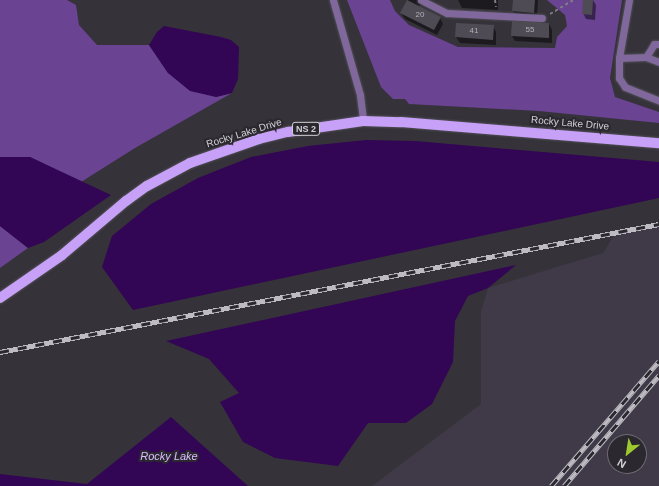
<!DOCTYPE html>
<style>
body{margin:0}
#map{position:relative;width:659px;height:486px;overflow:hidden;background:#35323a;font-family:Arial,sans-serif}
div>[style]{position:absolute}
.built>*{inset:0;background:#403a48}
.forest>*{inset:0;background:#6a4392}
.water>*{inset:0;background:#330555}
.shadow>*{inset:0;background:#0007}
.building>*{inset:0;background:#4f4b54}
.path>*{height:2px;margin-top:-1px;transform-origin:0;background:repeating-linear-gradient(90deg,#807d84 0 3px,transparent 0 6px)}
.roads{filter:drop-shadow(0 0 1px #514f56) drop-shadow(0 0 1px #514f56)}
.lane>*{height:7px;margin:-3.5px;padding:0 3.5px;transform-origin:3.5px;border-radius:3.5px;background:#80689d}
.primary>*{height:10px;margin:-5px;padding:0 5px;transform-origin:5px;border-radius:5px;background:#c7a0f7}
.rail>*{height:4.5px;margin-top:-2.25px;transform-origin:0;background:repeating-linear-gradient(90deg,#2b2830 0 9px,#bebcc2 0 18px);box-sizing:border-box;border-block:1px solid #bebcc2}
span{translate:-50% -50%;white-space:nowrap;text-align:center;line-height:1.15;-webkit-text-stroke:4px #2b2830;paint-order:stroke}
.number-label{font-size:8px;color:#b2b0b6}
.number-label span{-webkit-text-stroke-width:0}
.shield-label span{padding:1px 3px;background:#2b2830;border:1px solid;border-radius:3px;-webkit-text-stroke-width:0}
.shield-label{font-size:9px;color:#d3d1d6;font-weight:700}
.street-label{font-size:10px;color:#d3d1d6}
.water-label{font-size:11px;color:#dabdff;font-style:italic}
.north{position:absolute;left:607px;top:434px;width:40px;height:40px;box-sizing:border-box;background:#2b2830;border:1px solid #6e6c72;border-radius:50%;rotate:210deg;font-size:11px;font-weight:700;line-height:16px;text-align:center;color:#d3d1d6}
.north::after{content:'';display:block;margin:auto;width:14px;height:18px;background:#9eca2e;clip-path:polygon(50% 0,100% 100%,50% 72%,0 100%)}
</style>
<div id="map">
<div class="built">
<div style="clip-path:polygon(evenodd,659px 225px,659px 486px,372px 486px,481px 404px,481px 312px,488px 288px,603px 253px,615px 234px,659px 225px,615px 442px,639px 442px,639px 466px,615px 466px,615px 442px)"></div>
</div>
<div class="forest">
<div style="clip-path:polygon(0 0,67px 0,76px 5px,79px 25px,97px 45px,149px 45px,168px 73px,216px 97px,232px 93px,135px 148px,81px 182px,30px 157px,0 157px)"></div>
<div style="clip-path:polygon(347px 0,390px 0,395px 11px,409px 25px,458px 47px,555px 48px,557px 37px,567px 26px,565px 15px,547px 0,622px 0,610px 78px,615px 97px,659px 112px,659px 123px,539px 111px,409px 104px,405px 99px,393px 99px,381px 87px)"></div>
<div style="clip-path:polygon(0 226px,28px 248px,0 268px)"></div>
</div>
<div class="water">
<div style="clip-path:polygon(164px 26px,221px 37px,231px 40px,239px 47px,238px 79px,232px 93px,216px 97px,190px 91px,168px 73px,149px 45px,157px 32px)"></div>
<div style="clip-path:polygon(366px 140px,415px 141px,659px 162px,659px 198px,133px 310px,102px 267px,112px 236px,151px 204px,198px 178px,251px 157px,308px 146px)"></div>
<div style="clip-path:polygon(0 157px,30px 157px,111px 195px,44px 242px,28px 248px,0 226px)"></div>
<div style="clip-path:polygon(516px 265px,488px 288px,468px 296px,455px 321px,453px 362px,432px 404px,406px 423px,368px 423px,338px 466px,275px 458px,243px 442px,220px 402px,239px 393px,209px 359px,166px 341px)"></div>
<div style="clip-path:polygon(171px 417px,248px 486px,0 486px,0 474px,87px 484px)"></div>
</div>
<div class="shadow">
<div style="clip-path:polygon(408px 0,430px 0,424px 0,419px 7px,440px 18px,443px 24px,437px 35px,405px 19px,401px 13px)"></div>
<div style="clip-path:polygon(458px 0,498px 0,498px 10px,462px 8px)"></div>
<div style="clip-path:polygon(514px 0,538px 0,537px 18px,517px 17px,513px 11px)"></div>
<div style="clip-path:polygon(584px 0,593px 0,596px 5px,595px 20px,586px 19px,583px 13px)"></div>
<div style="clip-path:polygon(457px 24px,493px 26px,496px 32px,496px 45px,460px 43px,456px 37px)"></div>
<div style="clip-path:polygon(549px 24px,552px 30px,552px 43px,515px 41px,512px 36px)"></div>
</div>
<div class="building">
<div style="clip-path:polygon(407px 0,441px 17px,434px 30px,400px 13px)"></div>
<div style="clip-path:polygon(513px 0,535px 0,534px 13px,512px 11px)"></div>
<div style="clip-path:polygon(583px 0,593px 0,592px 15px,582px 14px)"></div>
<div style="clip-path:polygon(512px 21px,549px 23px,549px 38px,511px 36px)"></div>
<div style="clip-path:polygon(456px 23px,494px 25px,493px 40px,455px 37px)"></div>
</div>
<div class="path">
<div style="left:495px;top:0;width:7px;rotate:82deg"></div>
<div style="left:550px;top:14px;width:27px;rotate:-31deg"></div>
</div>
<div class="roads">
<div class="lane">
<div style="left:333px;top:0;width:99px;rotate:74.1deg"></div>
<div style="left:360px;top:95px;width:26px;rotate:83deg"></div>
<div style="left:421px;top:0;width:29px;rotate:27deg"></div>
<div style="left:447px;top:13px;width:95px;rotate:3deg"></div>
<div style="left:629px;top:0;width:59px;rotate:99.8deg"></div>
<div style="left:619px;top:58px;width:20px;rotate:90deg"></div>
<div style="left:619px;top:78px;width:11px;rotate:56deg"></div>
<div style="left:625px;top:87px;width:37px;rotate:22deg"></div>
<div style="left:646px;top:57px;width:15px;rotate:-58deg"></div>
<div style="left:654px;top:44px;width:5px"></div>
<div style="left:619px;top:58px;width:27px;rotate:-2deg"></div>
<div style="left:646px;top:57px;width:14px;rotate:21deg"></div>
</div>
<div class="primary">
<div style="left:0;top:298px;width:75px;rotate:-34.7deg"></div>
<div style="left:62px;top:255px;width:84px;rotate:-40.2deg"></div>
<div style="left:126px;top:201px;width:26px;rotate:-36deg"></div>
<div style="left:147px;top:186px;width:49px;rotate:-28.1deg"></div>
<div style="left:190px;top:163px;width:73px;rotate:-19.2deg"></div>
<div style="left:259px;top:139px;width:30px;rotate:-14deg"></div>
<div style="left:288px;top:132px;width:76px;rotate:-8.3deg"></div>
<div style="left:363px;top:121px;width:38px;rotate:2deg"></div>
<div style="left:401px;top:122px;width:259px;rotate:4.7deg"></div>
</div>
</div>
<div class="rail">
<div style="left:0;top:352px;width:671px;rotate:-10.99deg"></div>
<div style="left:551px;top:486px;width:165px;rotate:-49.2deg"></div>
<div style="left:564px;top:486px;width:146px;rotate:-49.4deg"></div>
</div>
<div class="number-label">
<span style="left:420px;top:15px">20</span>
<span style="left:530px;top:30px">55</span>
<span style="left:474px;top:31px">41</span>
</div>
<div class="shield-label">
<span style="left:306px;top:129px">NS 2</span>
</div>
<div class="street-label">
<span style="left:570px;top:123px;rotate:5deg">Rocky Lake Drive</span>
<span style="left:244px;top:133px;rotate:-17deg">Rocky Lake Drive</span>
</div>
<div class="water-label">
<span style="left:169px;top:456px">Rocky Lake</span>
</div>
<div class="north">N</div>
</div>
